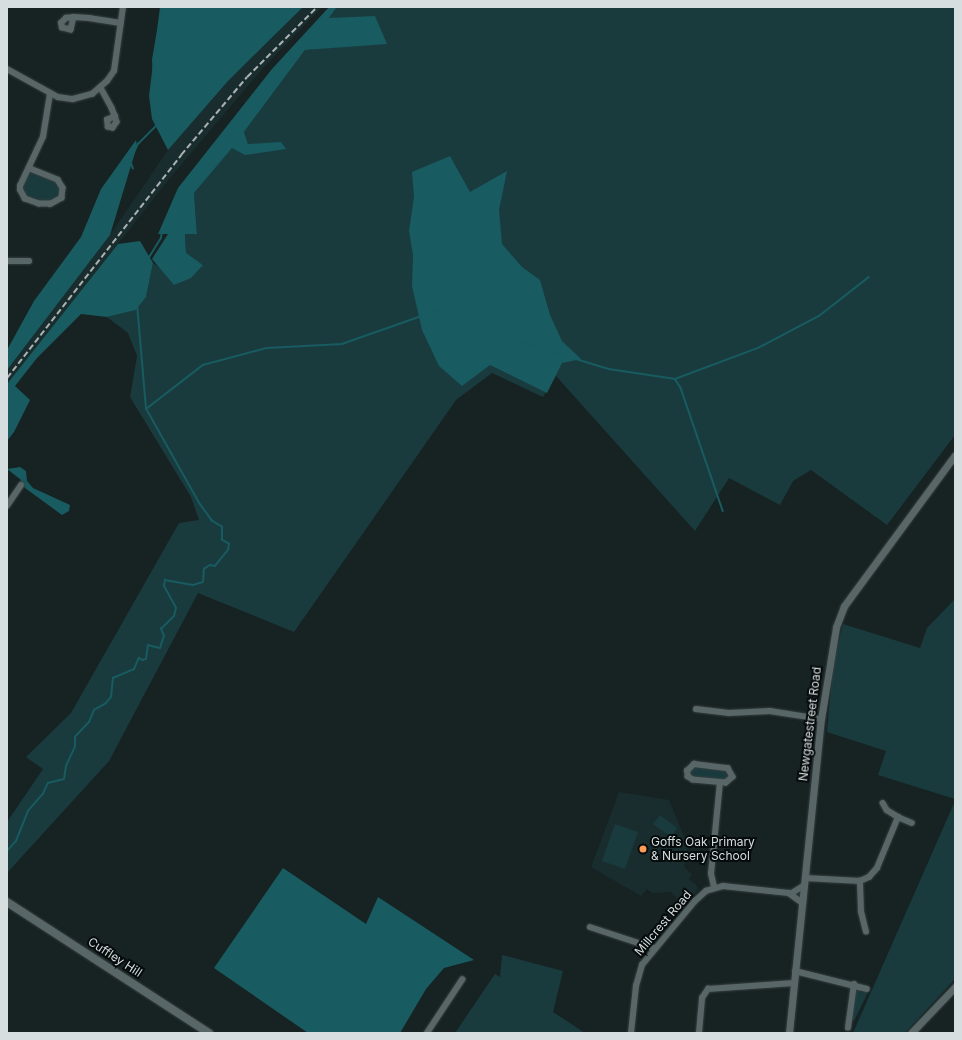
<!DOCTYPE html>
<style>
body{margin:0}
#map{position:relative;width:962px;height:1040px;overflow:hidden;background:#172223;font-family:Inter,sans-serif}
div>[style]{position:absolute}
.built>*{inset:0;background:#192d2f}
.green>*{inset:0;background:#193b3e}
.forest>*{inset:0;background:#185b60}
.stream>*{height:1.5px;margin:-0.75px;padding:0 0.75px;transform-origin:0.75px;border-radius:0.75px;background:#185b60}
.roads{filter:drop-shadow(0 0 1px #363e3f) drop-shadow(0 0 1px #363e3f)}
.minor>*{height:5.5px;margin:-2.75px;padding:0 2.75px;transform-origin:2.75px;border-radius:2.75px;background:#596667}
.tertiary>*{height:7px;margin:-3.5px;padding:0 3.5px;transform-origin:3.5px;border-radius:3.5px;background:#596667}
.secondary>*{height:8px;margin:-4px;padding:0 4px;transform-origin:4px;border-radius:4px;background:#596667}
.rail>*{height:1.5px;margin-top:-0.75px;transform-origin:0;background:repeating-linear-gradient(90deg,#a9b1b2 0 6px,transparent 0 9px)}
.dots>*{width:11px;height:11px;translate:-50% -50%;box-sizing:border-box;border:2px solid #060b0b;border-radius:50%}
span{translate:-50% -50%;white-space:nowrap;text-align:center;line-height:1.15;-webkit-text-stroke:4px #060b0b;paint-order:stroke}
.street-label{font-size:12px;color:#d7dedf}
.poi-label{font-size:12px;color:#d7dedf}
.left{translate:0 -50%;text-align:left}
.frame{position:absolute;inset:0;border:8px solid #d7dedf;pointer-events:none}
</style>
<div id="map">
<div class="built">
<div style="clip-path:polygon(303px 7px,322px 7px,263px 68px,170px 178px,7px 384px,7px 370px,110px 235px,168px 150px,228px 81px)"></div>
<div style="clip-path:polygon(619px 792px,669px 800px,688px 846px,684px 867px,692px 874px,689px 879px,697px 886px,698px 890px,685px 905px,670px 892px,652px 893px,647px 889px,641px 896px,591px 867px)"></div>
</div>
<div class="green">
<div style="clip-path:polygon(337px 7px,955px 7px,955px 435px,887px 525px,811px 470px,793px 481px,780px 505px,729px 478px,695px 531px,556px 376px,543px 397px,492px 373px,456px 400px,294px 632px,198px 593px,109px 761px,7px 873px,7px 822px,43px 769px,26px 757px,71px 713px,179px 523px,199px 520px,191px 497px,130px 397px,137px 356px,128px 333px,107px 317px,136px 310px,146px 297px,153px 263px,163px 270px,174px 285px,203px 265px,186px 254px,185px 234px,197px 233px,194px 193px,232px 147px,248px 144px,244px 132px,305px 50px,386px 43px,329px 18px)"></div>
<div style="clip-path:polygon(30px 172px,57px 182px,62px 192px,57px 200px,44px 203px,26px 198px,21px 188px)"></div>
<div style="clip-path:polygon(955px 599px,955px 799px,878px 775px,886px 751px,827px 732px,833px 666px,843px 624px,920px 648px,927px 628px)"></div>
<div style="clip-path:polygon(693px 767px,727px 770px,730px 776px,727px 780px,694px 777px,689px 770px)"></div>
<div style="clip-path:polygon(955px 801px,955px 979px,905px 1033px,853px 1033px)"></div>
<div style="clip-path:polygon(660px 815px,677px 828px,671px 837px,653px 824px)"></div>
<div style="clip-path:polygon(615px 824px,638px 832px,625px 869px,602px 861px)"></div>
<div style="clip-path:polygon(502px 955px,563px 971px,553px 1012px,585px 1033px,455px 1033px,495px 974px,500px 977px)"></div>
<div style="clip-path:polygon(854px 989px,860px 990px,861px 993px,864px 990px,868px 992px,854px 1021px,851px 1020px)"></div>
</div>
<div class="forest">
<div style="clip-path:polygon(160px 7px,303px 7px,228px 81px,168px 150px,152px 119px,149px 96px)"></div>
<div style="clip-path:polygon(329px 7px,337px 7px,329px 18px,375px 16px,387px 44px,305px 50px,244px 132px,248px 144px,281px 142px,286px 149px,245px 155px,232px 148px,194px 193px,197px 234px,185px 234px,186px 253px,203px 265px,191px 278px,174px 285px,152px 259px,168px 234px,158px 234px,178px 188px,272px 69px)"></div>
<div style="clip-path:polygon(136px 140px,137px 146px,110px 235px,7px 370px,7px 350px,34px 301px,81px 237px,101px 189px)"></div>
<div style="clip-path:polygon(450px 156px,470px 192px,507px 171px,499px 210px,502px 244px,522px 267px,540px 280px,550px 315px,562px 341px,581px 359px,562px 363px,547px 393px,490px 365px,462px 386px,439px 366px,422px 330px,412px 286px,413px 255px,409px 231px,414px 197px,412px 172px)"></div>
<div style="clip-path:polygon(140px 241px,153px 263px,146px 297px,136px 310px,107px 317px,81px 314px,37px 358px,15px 386px,30px 400px,14px 432px,7px 441px,7px 384px,118px 244px)"></div>
<div style="clip-path:polygon(20px 467px,26px 471px,27px 481px,33px 488px,70px 505px,69px 511px,62px 515px,25px 488px,20px 479px,7px 469px)"></div>
<div style="clip-path:polygon(283px 868px,366px 924px,378px 897px,474px 960px,444px 968px,426px 989px,400px 1033px,308px 1033px,214px 968px)"></div>
</div>
<div class="stream">
<div style="left:133px;top:169px;width:9px;rotate:-111deg"></div>
<div style="left:130px;top:161px;width:19px;rotate:-65deg"></div>
<div style="left:138px;top:144px;width:25px;rotate:-45deg"></div>
<div style="left:156px;top:126px;width:66px;rotate:-92.6deg"></div>
<div style="left:153px;top:60px;width:54px;rotate:-80.4deg"></div>
<div style="left:675px;top:379px;width:11px;rotate:56deg"></div>
<div style="left:681px;top:388px;width:130px;rotate:71.1deg"></div>
<div style="left:146px;top:409px;width:129px;rotate:-94.9deg"></div>
<div style="left:135px;top:280px;width:49px;rotate:-58.2deg"></div>
<div style="left:161px;top:238px;width:8px;rotate:-83deg"></div>
<div style="left:7px;top:851px;width:13px;rotate:-48deg"></div>
<div style="left:16px;top:841px;width:32px;rotate:-68deg"></div>
<div style="left:28px;top:811px;width:23px;rotate:-49deg"></div>
<div style="left:43px;top:794px;width:12px;rotate:-66deg"></div>
<div style="left:48px;top:783px;width:16px;rotate:-14deg"></div>
<div style="left:64px;top:779px;width:13px;rotate:-81deg"></div>
<div style="left:66px;top:766px;width:21px;rotate:-65deg"></div>
<div style="left:75px;top:747px;width:10px;rotate:-90deg"></div>
<div style="left:75px;top:737px;width:21px;rotate:-47deg"></div>
<div style="left:89px;top:722px;width:13px;rotate:-67deg"></div>
<div style="left:94px;top:710px;width:13px;rotate:-29deg"></div>
<div style="left:105px;top:704px;width:9px;rotate:-49deg"></div>
<div style="left:111px;top:697px;width:19px;rotate:-84deg"></div>
<div style="left:113px;top:678px;width:23px;rotate:-23deg"></div>
<div style="left:134px;top:669px;width:12px;rotate:-66deg"></div>
<div style="left:139px;top:658px;width:4px;rotate:27deg"></div>
<div style="left:143px;top:660px;width:3px;rotate:-18deg"></div>
<div style="left:146px;top:659px;width:14px;rotate:-82deg"></div>
<div style="left:148px;top:645px;width:12px;rotate:14deg"></div>
<div style="left:160px;top:648px;width:13px;rotate:-72deg"></div>
<div style="left:164px;top:636px;width:8px;rotate:-113deg"></div>
<div style="left:161px;top:629px;width:18px;rotate:-45deg"></div>
<div style="left:174px;top:616px;width:8px;rotate:-76deg"></div>
<div style="left:176px;top:608px;width:25px;rotate:-119deg"></div>
<div style="left:164px;top:586px;width:6px;rotate:-81deg"></div>
<div style="left:165px;top:580px;width:28px;rotate:10deg"></div>
<div style="left:193px;top:585px;width:10px;rotate:-17deg"></div>
<div style="left:203px;top:582px;width:13px;rotate:-86deg"></div>
<div style="left:204px;top:569px;width:7px;rotate:-34deg"></div>
<div style="left:210px;top:565px;width:5px;rotate:11deg"></div>
<div style="left:215px;top:566px;width:21px;rotate:-51deg"></div>
<div style="left:228px;top:550px;width:6px;rotate:-81deg"></div>
<div style="left:229px;top:544px;width:8px;rotate:-150deg"></div>
<div style="left:222px;top:540px;width:13px;rotate:-90deg"></div>
<div style="left:222px;top:527px;width:12px;rotate:-149deg"></div>
<div style="left:212px;top:521px;width:22px;rotate:-126deg"></div>
<div style="left:199px;top:503px;width:108px;rotate:-119.4deg"></div>
<div style="left:146px;top:409px;width:72px;rotate:-37.7deg"></div>
<div style="left:203px;top:365px;width:66px;rotate:-14.9deg"></div>
<div style="left:267px;top:348px;width:75px;rotate:-3.1deg"></div>
<div style="left:342px;top:344px;width:108px;rotate:-19.4deg"></div>
<div style="left:444px;top:308px;width:94px;rotate:23.3deg"></div>
<div style="left:530px;top:345px;width:83px;rotate:16.9deg"></div>
<div style="left:609px;top:369px;width:67px;rotate:8.6deg"></div>
<div style="left:675px;top:379px;width:89px;rotate:-20.5deg"></div>
<div style="left:758px;top:348px;width:69px;rotate:-27.7deg"></div>
<div style="left:819px;top:316px;width:63px;rotate:-38deg"></div>
</div>
<div class="roads">
<div class="minor">
<div style="left:74px;top:17px;width:13px;rotate:103deg"></div>
<div style="left:71px;top:30px;width:9px;rotate:-167deg"></div>
<div style="left:62px;top:28px;width:5px;rotate:-101deg"></div>
<div style="left:61px;top:23px;width:7px;rotate:-45deg"></div>
<div style="left:66px;top:18px;width:8px;rotate:-7deg"></div>
<div style="left:74px;top:17px;width:15px;rotate:4deg"></div>
<div style="left:89px;top:18px;width:32px;rotate:9deg"></div>
<div style="left:7px;top:69px;width:58px;rotate:28.8deg"></div>
<div style="left:58px;top:97px;width:15px;rotate:8deg"></div>
<div style="left:73px;top:99px;width:20px;rotate:-15deg"></div>
<div style="left:92px;top:94px;width:20px;rotate:-41deg"></div>
<div style="left:107px;top:81px;width:12px;rotate:-55deg"></div>
<div style="left:114px;top:71px;width:65px;rotate:-82deg"></div>
<div style="left:101px;top:88px;width:23px;rotate:61deg"></div>
<div style="left:112px;top:108px;width:9px;rotate:69deg"></div>
<div style="left:115px;top:116px;width:6px;rotate:72deg"></div>
<div style="left:117px;top:122px;width:7px;rotate:124deg"></div>
<div style="left:113px;top:128px;width:5px;rotate:-169deg"></div>
<div style="left:108px;top:127px;width:7px;rotate:-98deg"></div>
<div style="left:107px;top:120px;width:9px;rotate:-27deg"></div>
<div style="left:29px;top:168px;width:31px;rotate:22deg"></div>
<div style="left:58px;top:180px;width:9px;rotate:58deg"></div>
<div style="left:63px;top:188px;width:10px;rotate:96deg"></div>
<div style="left:62px;top:198px;width:13px;rotate:151deg"></div>
<div style="left:51px;top:204px;width:12px;rotate:180deg"></div>
<div style="left:39px;top:204px;width:15px;rotate:-160deg"></div>
<div style="left:25px;top:199px;width:10px;rotate:-119deg"></div>
<div style="left:20px;top:190px;width:4px;rotate:-90deg"></div>
<div style="left:20px;top:186px;width:54px;rotate:-64.9deg"></div>
<div style="left:43px;top:137px;width:44px;rotate:-80.8deg"></div>
<div style="left:7px;top:261px;width:22px"></div>
<div style="left:7px;top:506px;width:25px;rotate:-56deg"></div>
<div style="left:696px;top:709px;width:33px;rotate:7deg"></div>
<div style="left:729px;top:713px;width:41px;rotate:-2.8deg"></div>
<div style="left:770px;top:711px;width:52px;rotate:8.9deg"></div>
<div style="left:694px;top:764px;width:34px;rotate:7deg"></div>
<div style="left:728px;top:768px;width:10px;rotate:61deg"></div>
<div style="left:733px;top:777px;width:9px;rotate:139deg"></div>
<div style="left:726px;top:783px;width:33px;rotate:-175deg"></div>
<div style="left:693px;top:780px;width:6px;rotate:-149deg"></div>
<div style="left:688px;top:777px;width:6px;rotate:-99deg"></div>
<div style="left:687px;top:771px;width:10px;rotate:-45deg"></div>
<div style="left:883px;top:803px;width:8px;rotate:60deg"></div>
<div style="left:887px;top:810px;width:13px;rotate:32deg"></div>
<div style="left:805px;top:878px;width:55px;rotate:3.1deg"></div>
<div style="left:714px;top:887px;width:13px;rotate:-103deg"></div>
<div style="left:711px;top:874px;width:91px;rotate:-84.4deg"></div>
<div style="left:792px;top:893px;width:15px;rotate:-32deg"></div>
<div style="left:590px;top:927px;width:67px;rotate:18.2deg"></div>
<div style="left:866px;top:932px;width:21px;rotate:-104deg"></div>
<div style="left:861px;top:912px;width:31px;rotate:-92deg"></div>
<div style="left:860px;top:881px;width:10px;rotate:-24deg"></div>
<div style="left:869px;top:877px;width:12px;rotate:-48deg"></div>
<div style="left:877px;top:868px;width:55px;rotate:-67.6deg"></div>
<div style="left:898px;top:817px;width:15px;rotate:23deg"></div>
<div style="left:795px;top:971px;width:74px;rotate:14deg"></div>
<div style="left:848px;top:1028px;width:44px;rotate:-82.2deg"></div>
<div style="left:427px;top:1033px;width:64px;rotate:-56.6deg"></div>
<div style="left:631px;top:1033px;width:47px;rotate:-83.9deg"></div>
<div style="left:636px;top:986px;width:22px;rotate:-74deg"></div>
<div style="left:642px;top:965px;width:83px;rotate:-50.4deg"></div>
<div style="left:695px;top:901px;width:15px;rotate:-42deg"></div>
<div style="left:706px;top:891px;width:18px;rotate:-16deg"></div>
<div style="left:723px;top:886px;width:66px;rotate:6.1deg"></div>
<div style="left:789px;top:893px;width:17px;rotate:36deg"></div>
<div style="left:699px;top:1033px;width:35px;rotate:-85deg"></div>
<div style="left:702px;top:998px;width:11px;rotate:-56deg"></div>
<div style="left:708px;top:989px;width:86px;rotate:-4deg"></div>
</div>
<div class="tertiary">
<div style="left:789px;top:1033px;width:316px;rotate:-84.2deg"></div>
<div style="left:821px;top:719px;width:93px;rotate:-80.7deg"></div>
<div style="left:836px;top:627px;width:22px;rotate:-69deg"></div>
<div style="left:844px;top:606px;width:187px;rotate:-53.7deg"></div>
<div style="left:911px;top:1033px;width:64px;rotate:-46.3deg"></div>
</div>
<div class="secondary">
<div style="left:7px;top:902px;width:241px;rotate:33deg"></div>
</div>
</div>
<div class="rail">
<div style="left:7px;top:378px;width:283px;rotate:-52deg"></div>
<div style="left:181px;top:155px;width:102px;rotate:-49.8deg"></div>
<div style="left:247px;top:77px;width:99px;rotate:-45deg"></div>
</div>
<div class="dots">
<div style="left:643px;top:849px;background:#fe9c58"></div>
</div>
<div class="street-label">
<span style="left:810px;top:724px;rotate:-83deg">Newgatestreet Road</span>
<span style="left:663px;top:923px;rotate:-50deg">Millcrest Road</span>
<span style="left:115px;top:957px;rotate:33deg">Cuffley Hill</span>
</div>
<div class="poi-label">
<span class="left" style="left:651px;top:849px">Goffs Oak Primary<br>&amp; Nursery School</span>
</div>
<div class="frame"></div>
</div>
